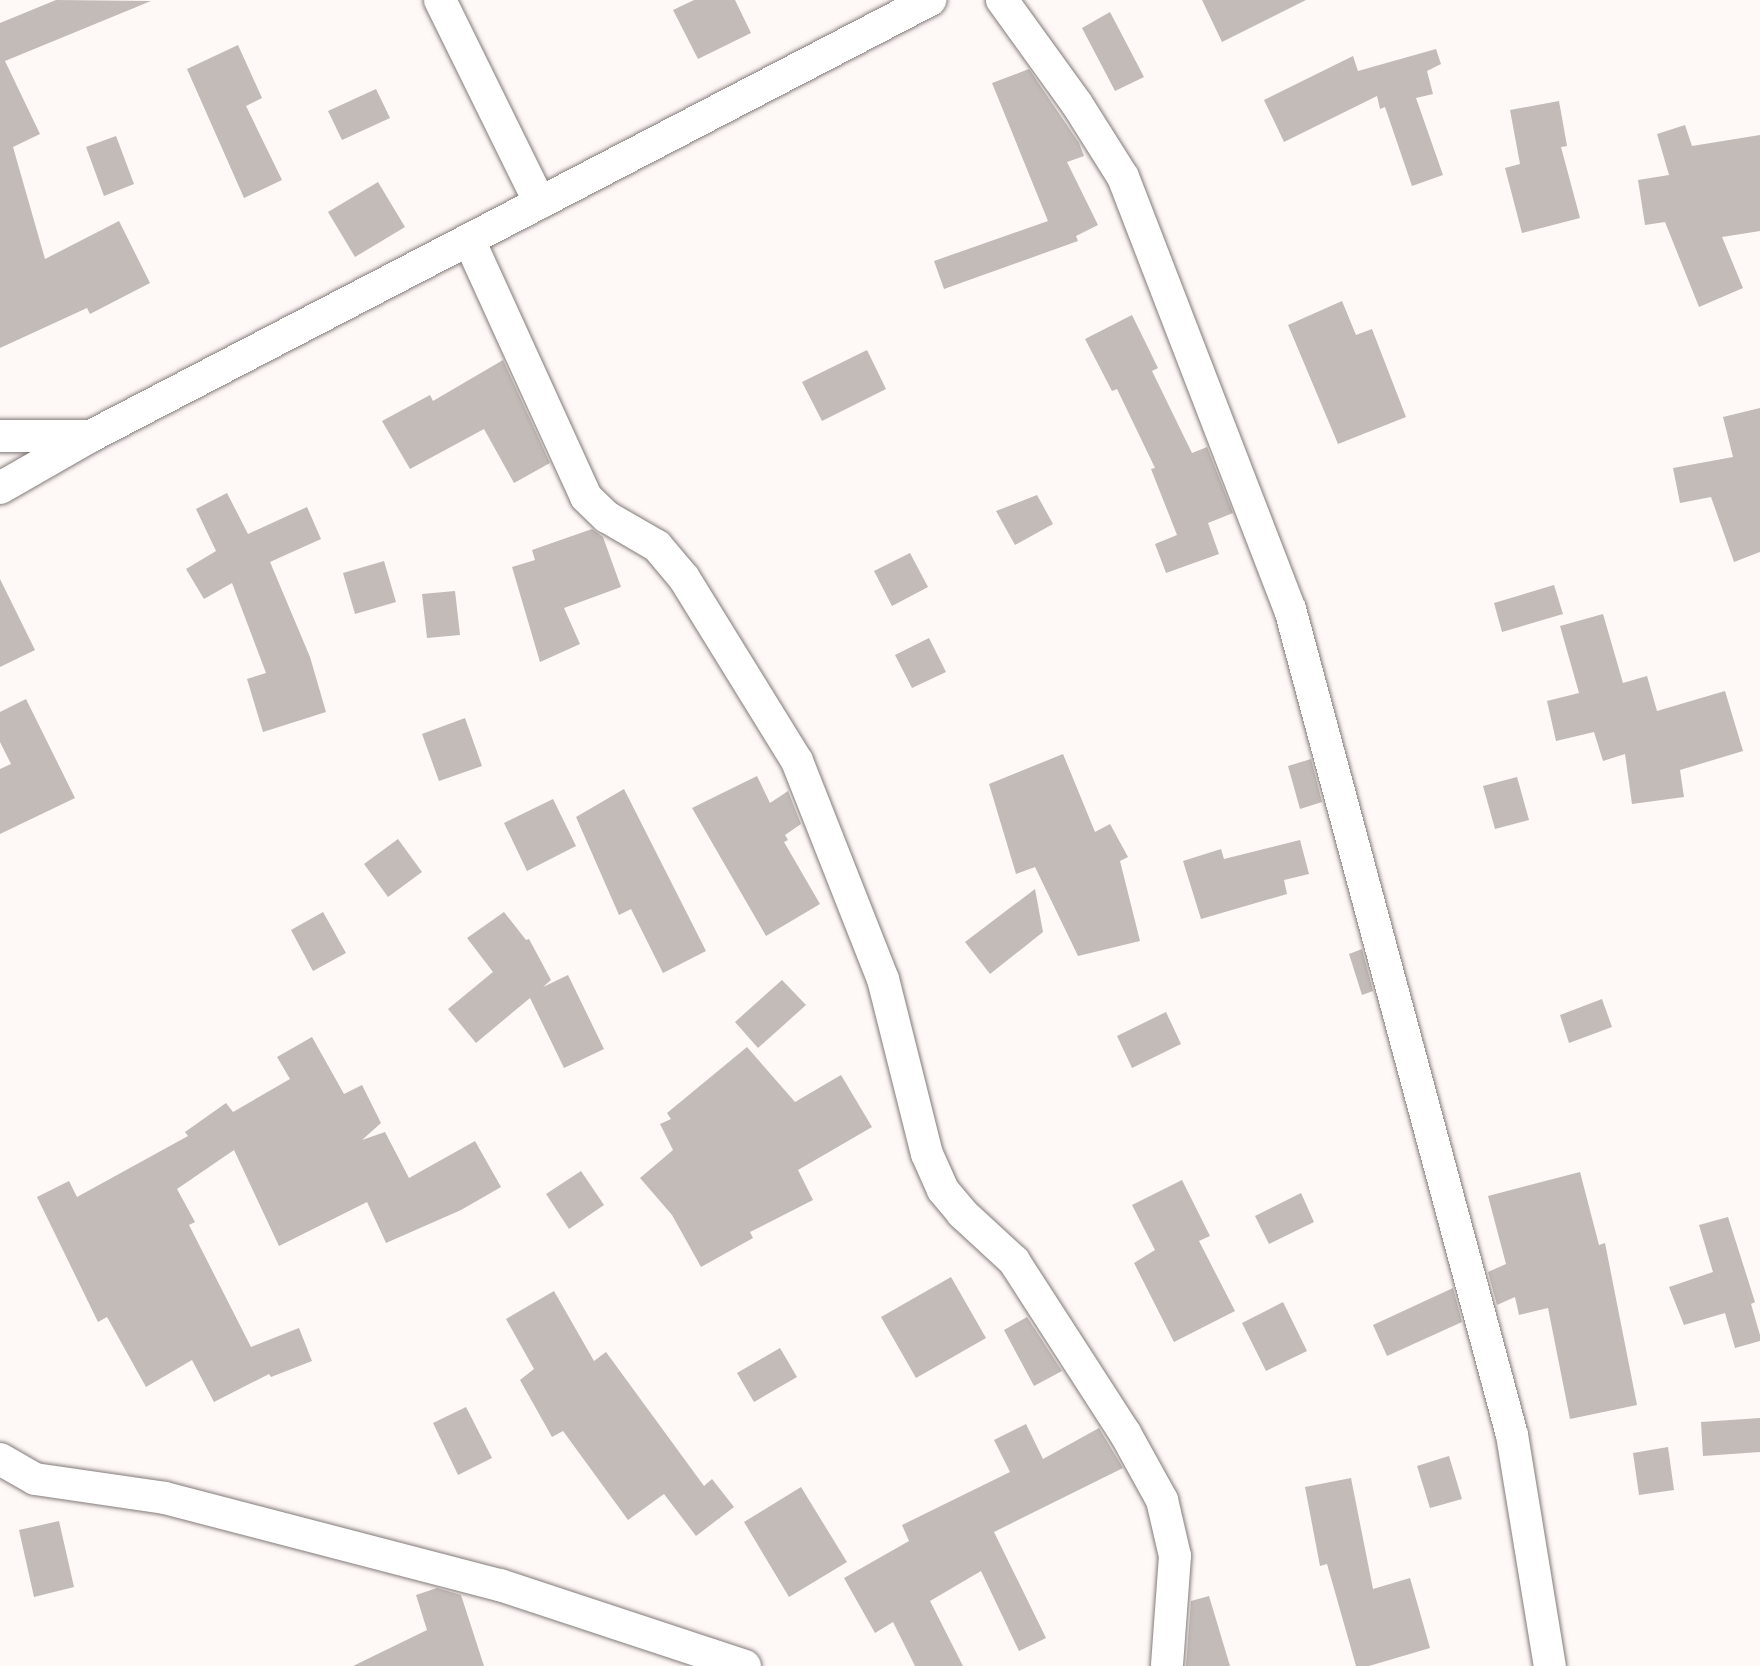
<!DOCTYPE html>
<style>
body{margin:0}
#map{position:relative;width:1760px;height:1666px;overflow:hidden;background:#fef8f6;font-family:Inter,sans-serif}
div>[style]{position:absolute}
.building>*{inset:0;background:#c2bbb8}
.roads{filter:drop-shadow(0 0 2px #827b79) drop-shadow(0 0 2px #827b79)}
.minor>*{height:32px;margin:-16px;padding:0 16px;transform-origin:16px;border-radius:16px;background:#fff}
span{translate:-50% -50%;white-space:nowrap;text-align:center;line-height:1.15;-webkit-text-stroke:6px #fef8f6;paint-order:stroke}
</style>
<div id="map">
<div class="building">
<div style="clip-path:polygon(56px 0,151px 1px,5px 61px,40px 134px,13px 147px,45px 259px,119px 221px,150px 283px,90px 314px,87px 308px,0 348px,0 23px)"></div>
<div style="clip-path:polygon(694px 0,735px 0,751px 33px,698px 59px,673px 10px)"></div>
<div style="clip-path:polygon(1202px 0,1306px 0,1222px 42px)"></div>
<div style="clip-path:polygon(1110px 12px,1144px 77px,1115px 91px,1082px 28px)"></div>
<div style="clip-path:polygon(238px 45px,262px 98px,246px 106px,282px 180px,244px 198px,187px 69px)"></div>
<div style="clip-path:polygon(1436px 49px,1441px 64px,1427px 71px,1433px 94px,1416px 98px,1443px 175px,1412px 186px,1385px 107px,1380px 109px,1377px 96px,1284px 142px,1264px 100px,1353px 56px,1358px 71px)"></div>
<div style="clip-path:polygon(1029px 69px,1079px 143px,1084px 156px,1067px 162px,1098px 225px,1076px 236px,1078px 241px,944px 289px,934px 261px,1048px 221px,992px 83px)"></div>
<div style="clip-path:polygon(376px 89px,390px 118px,342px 140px,328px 111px)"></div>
<div style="clip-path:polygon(1559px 101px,1567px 146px,1561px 147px,1580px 218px,1522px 233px,1505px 168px,1520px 164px,1510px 110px)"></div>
<div style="clip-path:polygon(1685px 125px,1692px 146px,1760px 135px,1760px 231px,1722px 237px,1743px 288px,1699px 307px,1665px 222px,1645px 225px,1638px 180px,1669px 175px,1657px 134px)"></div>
<div style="clip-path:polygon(116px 136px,134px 184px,104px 196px,86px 147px)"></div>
<div style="clip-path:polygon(378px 182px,405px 227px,355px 257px,328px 212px)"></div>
<div style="clip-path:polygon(1342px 301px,1356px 335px,1372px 329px,1406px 417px,1338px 444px,1288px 325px)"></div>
<div style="clip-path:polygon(1132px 315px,1158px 368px,1152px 371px,1192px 453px,1207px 447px,1233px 513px,1208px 523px,1219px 554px,1166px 573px,1155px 544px,1177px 535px,1151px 469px,1155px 468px,1117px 389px,1112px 391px,1085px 339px)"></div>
<div style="clip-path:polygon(867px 350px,886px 389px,822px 421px,802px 382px)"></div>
<div style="clip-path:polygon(503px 360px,550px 463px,514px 483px,484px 429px,410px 469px,382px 421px,430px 395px,433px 401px)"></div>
<div style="clip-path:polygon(1760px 408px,1760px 552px,1734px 562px,1711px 497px,1680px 503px,1673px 468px,1733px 457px,1723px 417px)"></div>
<div style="clip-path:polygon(227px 493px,248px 534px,307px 507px,321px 539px,270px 562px,310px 657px,326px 712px,263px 732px,247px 679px,266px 673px,232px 583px,204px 599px,186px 569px,216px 551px,196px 509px)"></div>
<div style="clip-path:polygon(1037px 495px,1053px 524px,1015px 545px,996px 511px)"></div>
<div style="clip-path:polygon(592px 529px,603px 537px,621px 587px,564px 608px,580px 644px,540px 662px,512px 567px,535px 560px,532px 550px)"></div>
<div style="clip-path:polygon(910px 553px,928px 587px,892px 606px,874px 571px)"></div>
<div style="clip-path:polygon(384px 561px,396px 602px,355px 614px,343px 573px)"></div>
<div style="clip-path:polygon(0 579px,35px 650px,0 667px)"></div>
<div style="clip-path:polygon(1554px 585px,1563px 614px,1502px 632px,1494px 603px)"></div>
<div style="clip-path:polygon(455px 591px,460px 635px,427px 638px,422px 594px)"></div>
<div style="clip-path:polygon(1603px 614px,1623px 683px,1647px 676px,1657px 711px,1725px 691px,1743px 751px,1680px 770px,1684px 797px,1632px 804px,1625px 754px,1603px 761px,1594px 732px,1556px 741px,1547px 701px,1579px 693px,1560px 626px)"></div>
<div style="clip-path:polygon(929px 638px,946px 672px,912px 688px,895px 655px)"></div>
<div style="clip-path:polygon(26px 699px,75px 798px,0 834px,0 769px,11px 764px,0 742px,0 712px)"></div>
<div style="clip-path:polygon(465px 718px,482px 766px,439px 781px,422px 734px)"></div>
<div style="clip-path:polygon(1063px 754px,1095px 832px,1110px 824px,1128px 857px,1120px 861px,1140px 941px,1078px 956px,1035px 867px,1016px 874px,989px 784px)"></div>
<div style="clip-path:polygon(1311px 759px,1322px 802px,1300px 809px,1288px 766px)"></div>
<div style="clip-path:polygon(757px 776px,770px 803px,788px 791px,801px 824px,785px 835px,788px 840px,784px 842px,820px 904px,766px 936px,692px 808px)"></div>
<div style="clip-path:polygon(1517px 777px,1529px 820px,1495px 829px,1483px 786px)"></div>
<div style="clip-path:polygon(624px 789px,706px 951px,663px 973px,631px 909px,619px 915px,576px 817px)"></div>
<div style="clip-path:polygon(553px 799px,576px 846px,527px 871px,504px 823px)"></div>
<div style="clip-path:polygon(398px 839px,422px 872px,388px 897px,364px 864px)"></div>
<div style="clip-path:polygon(1300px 840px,1309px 874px,1284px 880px,1287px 894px,1201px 919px,1183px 861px,1221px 849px,1224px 859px)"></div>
<div style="clip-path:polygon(1035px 889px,1043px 932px,990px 974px,965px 942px)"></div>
<div style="clip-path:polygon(323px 912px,346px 953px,313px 971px,291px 930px)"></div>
<div style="clip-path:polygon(504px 912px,526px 940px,529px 939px,551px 980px,543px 987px,568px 975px,604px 1049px,564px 1068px,530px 998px,476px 1043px,448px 1009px,493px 972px,467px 938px)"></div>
<div style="clip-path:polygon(1362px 949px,1373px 991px,1362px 995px,1349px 954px)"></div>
<div style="clip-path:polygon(782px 980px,806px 1005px,758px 1048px,735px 1022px)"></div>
<div style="clip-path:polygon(1602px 999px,1612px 1027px,1569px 1043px,1560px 1015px)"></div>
<div style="clip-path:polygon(1166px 1012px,1181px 1044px,1132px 1068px,1117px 1036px)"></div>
<div style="clip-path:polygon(312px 1037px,344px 1094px,362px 1085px,381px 1123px,362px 1140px,385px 1132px,409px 1178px,475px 1141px,501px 1187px,461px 1210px,386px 1243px,367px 1202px,279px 1246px,234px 1150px,177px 1189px,195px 1222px,189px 1225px,251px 1347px,299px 1328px,312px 1361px,271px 1377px,269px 1374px,214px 1402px,192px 1360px,146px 1387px,107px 1317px,98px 1322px,37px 1197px,69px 1181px,77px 1197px,188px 1136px,185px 1132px,226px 1103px,233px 1112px,290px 1079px,277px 1057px)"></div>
<div style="clip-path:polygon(747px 1047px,795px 1102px,841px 1075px,872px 1127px,798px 1170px,813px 1200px,750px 1232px,753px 1238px,701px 1267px,672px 1215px,640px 1178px,673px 1150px,660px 1124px,671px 1119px,667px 1113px)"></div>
<div style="clip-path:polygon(581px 1171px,604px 1205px,569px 1229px,546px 1194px)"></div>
<div style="clip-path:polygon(1580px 1172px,1599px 1245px,1605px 1243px,1637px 1405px,1570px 1419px,1548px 1308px,1519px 1315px,1515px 1297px,1497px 1305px,1488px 1272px,1506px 1264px,1488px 1196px)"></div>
<div style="clip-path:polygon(1182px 1180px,1210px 1236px,1199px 1241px,1235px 1311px,1174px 1342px,1134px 1263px,1155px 1250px,1132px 1205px)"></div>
<div style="clip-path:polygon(1301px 1193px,1314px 1222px,1269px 1244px,1255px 1216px)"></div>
<div style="clip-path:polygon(1728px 1217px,1755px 1302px,1751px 1304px,1760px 1335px,1760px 1341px,1735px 1348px,1725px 1313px,1684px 1325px,1669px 1287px,1713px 1272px,1699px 1225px)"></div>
<div style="clip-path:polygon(951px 1277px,986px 1338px,916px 1378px,881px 1317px)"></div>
<div style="clip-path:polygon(1453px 1288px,1462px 1322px,1387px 1356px,1373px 1325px)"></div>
<div style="clip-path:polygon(554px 1291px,594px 1361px,606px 1352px,704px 1486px,712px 1479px,734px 1507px,696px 1536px,664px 1494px,628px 1520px,563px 1431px,552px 1437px,520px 1380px,534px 1369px,506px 1319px)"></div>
<div style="clip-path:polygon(1283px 1302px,1307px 1351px,1266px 1371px,1242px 1323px)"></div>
<div style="clip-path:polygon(1027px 1317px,1062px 1371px,1034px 1386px,1004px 1330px)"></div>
<div style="clip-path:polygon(780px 1348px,797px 1377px,754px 1402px,737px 1373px)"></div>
<div style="clip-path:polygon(466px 1407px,492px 1458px,458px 1475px,433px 1423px)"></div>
<div style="clip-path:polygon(1760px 1418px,1760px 1452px,1703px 1456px,1701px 1422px)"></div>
<div style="clip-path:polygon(1026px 1424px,1043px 1459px,1099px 1428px,1123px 1468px,994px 1532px,1046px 1638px,1019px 1651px,981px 1571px,930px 1601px,963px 1666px,915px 1666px,893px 1622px,875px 1633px,844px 1578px,909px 1541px,902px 1525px,1010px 1472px,994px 1440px)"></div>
<div style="clip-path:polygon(1668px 1447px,1674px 1490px,1639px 1495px,1633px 1453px)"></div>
<div style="clip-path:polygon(1449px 1456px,1462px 1499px,1430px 1508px,1417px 1466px)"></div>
<div style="clip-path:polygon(1351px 1478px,1373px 1589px,1410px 1578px,1430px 1648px,1369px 1666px,1356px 1666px,1327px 1564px,1320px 1566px,1305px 1487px)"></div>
<div style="clip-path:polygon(801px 1487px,847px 1562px,789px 1597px,744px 1522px)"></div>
<div style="clip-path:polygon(59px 1521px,74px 1587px,34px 1597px,19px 1530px)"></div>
<div style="clip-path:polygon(437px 1588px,461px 1595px,484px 1666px,353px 1666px,427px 1630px,416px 1595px)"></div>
<div style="clip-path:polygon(1209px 1596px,1230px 1666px,1186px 1666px,1191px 1601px)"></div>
</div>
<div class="roads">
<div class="minor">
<div style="left:440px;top:0;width:226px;rotate:63.8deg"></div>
<div style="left:1002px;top:0;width:128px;rotate:54.2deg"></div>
<div style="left:1077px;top:104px;width:86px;rotate:57.8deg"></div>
<div style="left:1123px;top:177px;width:463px;rotate:68.9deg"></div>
<div style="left:1290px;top:609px;width:855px;rotate:74.96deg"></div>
<div style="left:1512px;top:1435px;width:234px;rotate:80.7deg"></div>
<div style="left:469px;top:240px;width:282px;rotate:65.5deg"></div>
<div style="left:586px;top:497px;width:29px;rotate:44deg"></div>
<div style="left:607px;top:517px;width:58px;rotate:30.1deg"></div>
<div style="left:657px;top:546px;width:42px;rotate:49.8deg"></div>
<div style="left:684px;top:578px;width:215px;rotate:58.3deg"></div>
<div style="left:797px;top:761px;width:234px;rotate:68.5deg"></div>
<div style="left:883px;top:979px;width:180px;rotate:75.9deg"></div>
<div style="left:927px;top:1154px;width:39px;rotate:66deg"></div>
<div style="left:943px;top:1190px;width:30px;rotate:50deg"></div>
<div style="left:962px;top:1213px;width:71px;rotate:42.7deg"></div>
<div style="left:1014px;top:1261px;width:205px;rotate:57.2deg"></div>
<div style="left:1125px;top:1433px;width:77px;rotate:61.1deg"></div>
<div style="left:1162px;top:1500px;width:57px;rotate:76.9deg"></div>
<div style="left:1175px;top:1556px;width:110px;rotate:94.2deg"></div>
<div style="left:0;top:436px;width:89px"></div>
<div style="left:0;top:488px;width:105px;rotate:-29.7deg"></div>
<div style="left:91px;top:436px;width:946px;rotate:-27.46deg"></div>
<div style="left:0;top:1459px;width:40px;rotate:29.7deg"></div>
<div style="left:35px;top:1479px;width:131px;rotate:8.3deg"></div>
<div style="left:165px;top:1498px;width:346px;rotate:14.6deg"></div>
<div style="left:500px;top:1585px;width:258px;rotate:18.3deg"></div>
</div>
</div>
</div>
